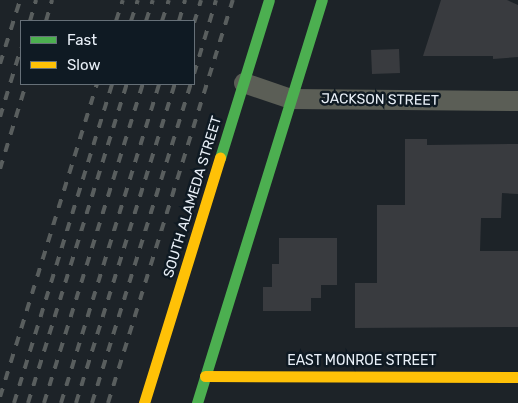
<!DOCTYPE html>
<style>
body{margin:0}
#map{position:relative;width:518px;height:403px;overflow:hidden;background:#1d2328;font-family:Rubik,sans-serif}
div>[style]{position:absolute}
.building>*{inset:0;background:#393b3f}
.street>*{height:20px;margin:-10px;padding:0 10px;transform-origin:10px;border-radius:10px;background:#5b5e56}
.fast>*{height:11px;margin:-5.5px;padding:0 5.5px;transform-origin:5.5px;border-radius:5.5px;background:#4caf50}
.slow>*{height:11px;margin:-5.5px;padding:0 5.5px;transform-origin:5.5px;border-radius:5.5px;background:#ffc107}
.rail>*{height:4px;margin-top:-2px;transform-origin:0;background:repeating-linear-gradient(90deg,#595e5e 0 9px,transparent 0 18px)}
span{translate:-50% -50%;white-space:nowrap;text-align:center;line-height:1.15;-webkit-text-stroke:5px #0f1a23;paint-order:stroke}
.street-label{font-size:14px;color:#e9f0f8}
.legend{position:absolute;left:20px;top:20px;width:175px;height:65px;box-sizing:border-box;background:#0f1a23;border:1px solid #667078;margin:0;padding:6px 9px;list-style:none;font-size:15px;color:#e9f0f8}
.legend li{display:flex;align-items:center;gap:10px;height:25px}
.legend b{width:25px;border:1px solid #667078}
</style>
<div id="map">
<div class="building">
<div style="clip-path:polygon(441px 0,507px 0,518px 5px,518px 57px,493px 59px,493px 56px,423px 56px)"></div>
<div style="clip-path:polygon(399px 49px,400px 73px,372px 74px,371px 50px)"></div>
<div style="clip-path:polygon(405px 139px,427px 139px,427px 145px,518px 144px,518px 194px,502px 193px,501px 218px,481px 218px,480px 251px,518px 251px,518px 327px,355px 328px,355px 283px,377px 283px,377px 205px,405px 205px)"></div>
<div style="clip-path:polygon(279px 238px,337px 238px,337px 285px,321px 285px,321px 298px,311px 298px,311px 311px,263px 311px,263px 287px,272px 287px,272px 264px,279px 264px)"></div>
</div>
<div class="street">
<div style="left:244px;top:83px;width:50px;rotate:18.8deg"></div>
<div style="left:291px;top:99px;width:227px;rotate:0.5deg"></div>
</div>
<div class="fast">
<div style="left:220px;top:158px;width:165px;rotate:-72.8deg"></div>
<div style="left:197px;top:403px;width:422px;rotate:-72.8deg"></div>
</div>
<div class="slow">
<div style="left:205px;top:376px;width:313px;rotate:0.2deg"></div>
<div style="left:144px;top:403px;width:257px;rotate:-72.8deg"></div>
</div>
<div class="rail">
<div style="left:30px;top:21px;width:22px;rotate:-74deg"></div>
<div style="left:46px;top:21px;width:22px;rotate:-74deg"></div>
<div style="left:116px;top:21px;width:22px;rotate:-72deg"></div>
<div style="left:131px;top:21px;width:22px;rotate:-72deg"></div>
<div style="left:146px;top:21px;width:22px;rotate:-72deg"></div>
<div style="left:162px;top:21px;width:22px;rotate:-72deg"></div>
<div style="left:179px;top:21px;width:22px;rotate:-74deg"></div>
<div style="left:194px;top:23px;width:24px;rotate:-73deg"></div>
<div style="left:0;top:64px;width:67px;rotate:-72.6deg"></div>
<div style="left:194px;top:74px;width:77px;rotate:-73.4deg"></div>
<div style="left:0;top:117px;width:72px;rotate:-73.1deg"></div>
<div style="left:0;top:169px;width:89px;rotate:-73deg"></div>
<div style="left:0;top:397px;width:328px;rotate:-72.8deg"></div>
<div style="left:14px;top:403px;width:334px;rotate:-72.9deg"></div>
<div style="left:28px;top:403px;width:334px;rotate:-72.8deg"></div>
<div style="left:44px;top:403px;width:334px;rotate:-72.8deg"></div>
<div style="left:61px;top:403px;width:334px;rotate:-72.9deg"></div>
<div style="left:76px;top:403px;width:334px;rotate:-72.8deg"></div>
<div style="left:92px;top:403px;width:334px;rotate:-72.8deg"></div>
<div style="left:108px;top:403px;width:422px;rotate:-72.8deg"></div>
</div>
<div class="street-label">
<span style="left:380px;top:100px;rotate:1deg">JACKSON STREET</span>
<span style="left:193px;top:197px;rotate:-73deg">SOUTH ALAMEDA STREET</span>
<span style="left:362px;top:361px">EAST MONROE STREET</span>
</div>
<ul class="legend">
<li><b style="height:6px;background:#4caf50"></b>Fast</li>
<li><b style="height:6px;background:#ffc107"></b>Slow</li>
</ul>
</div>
